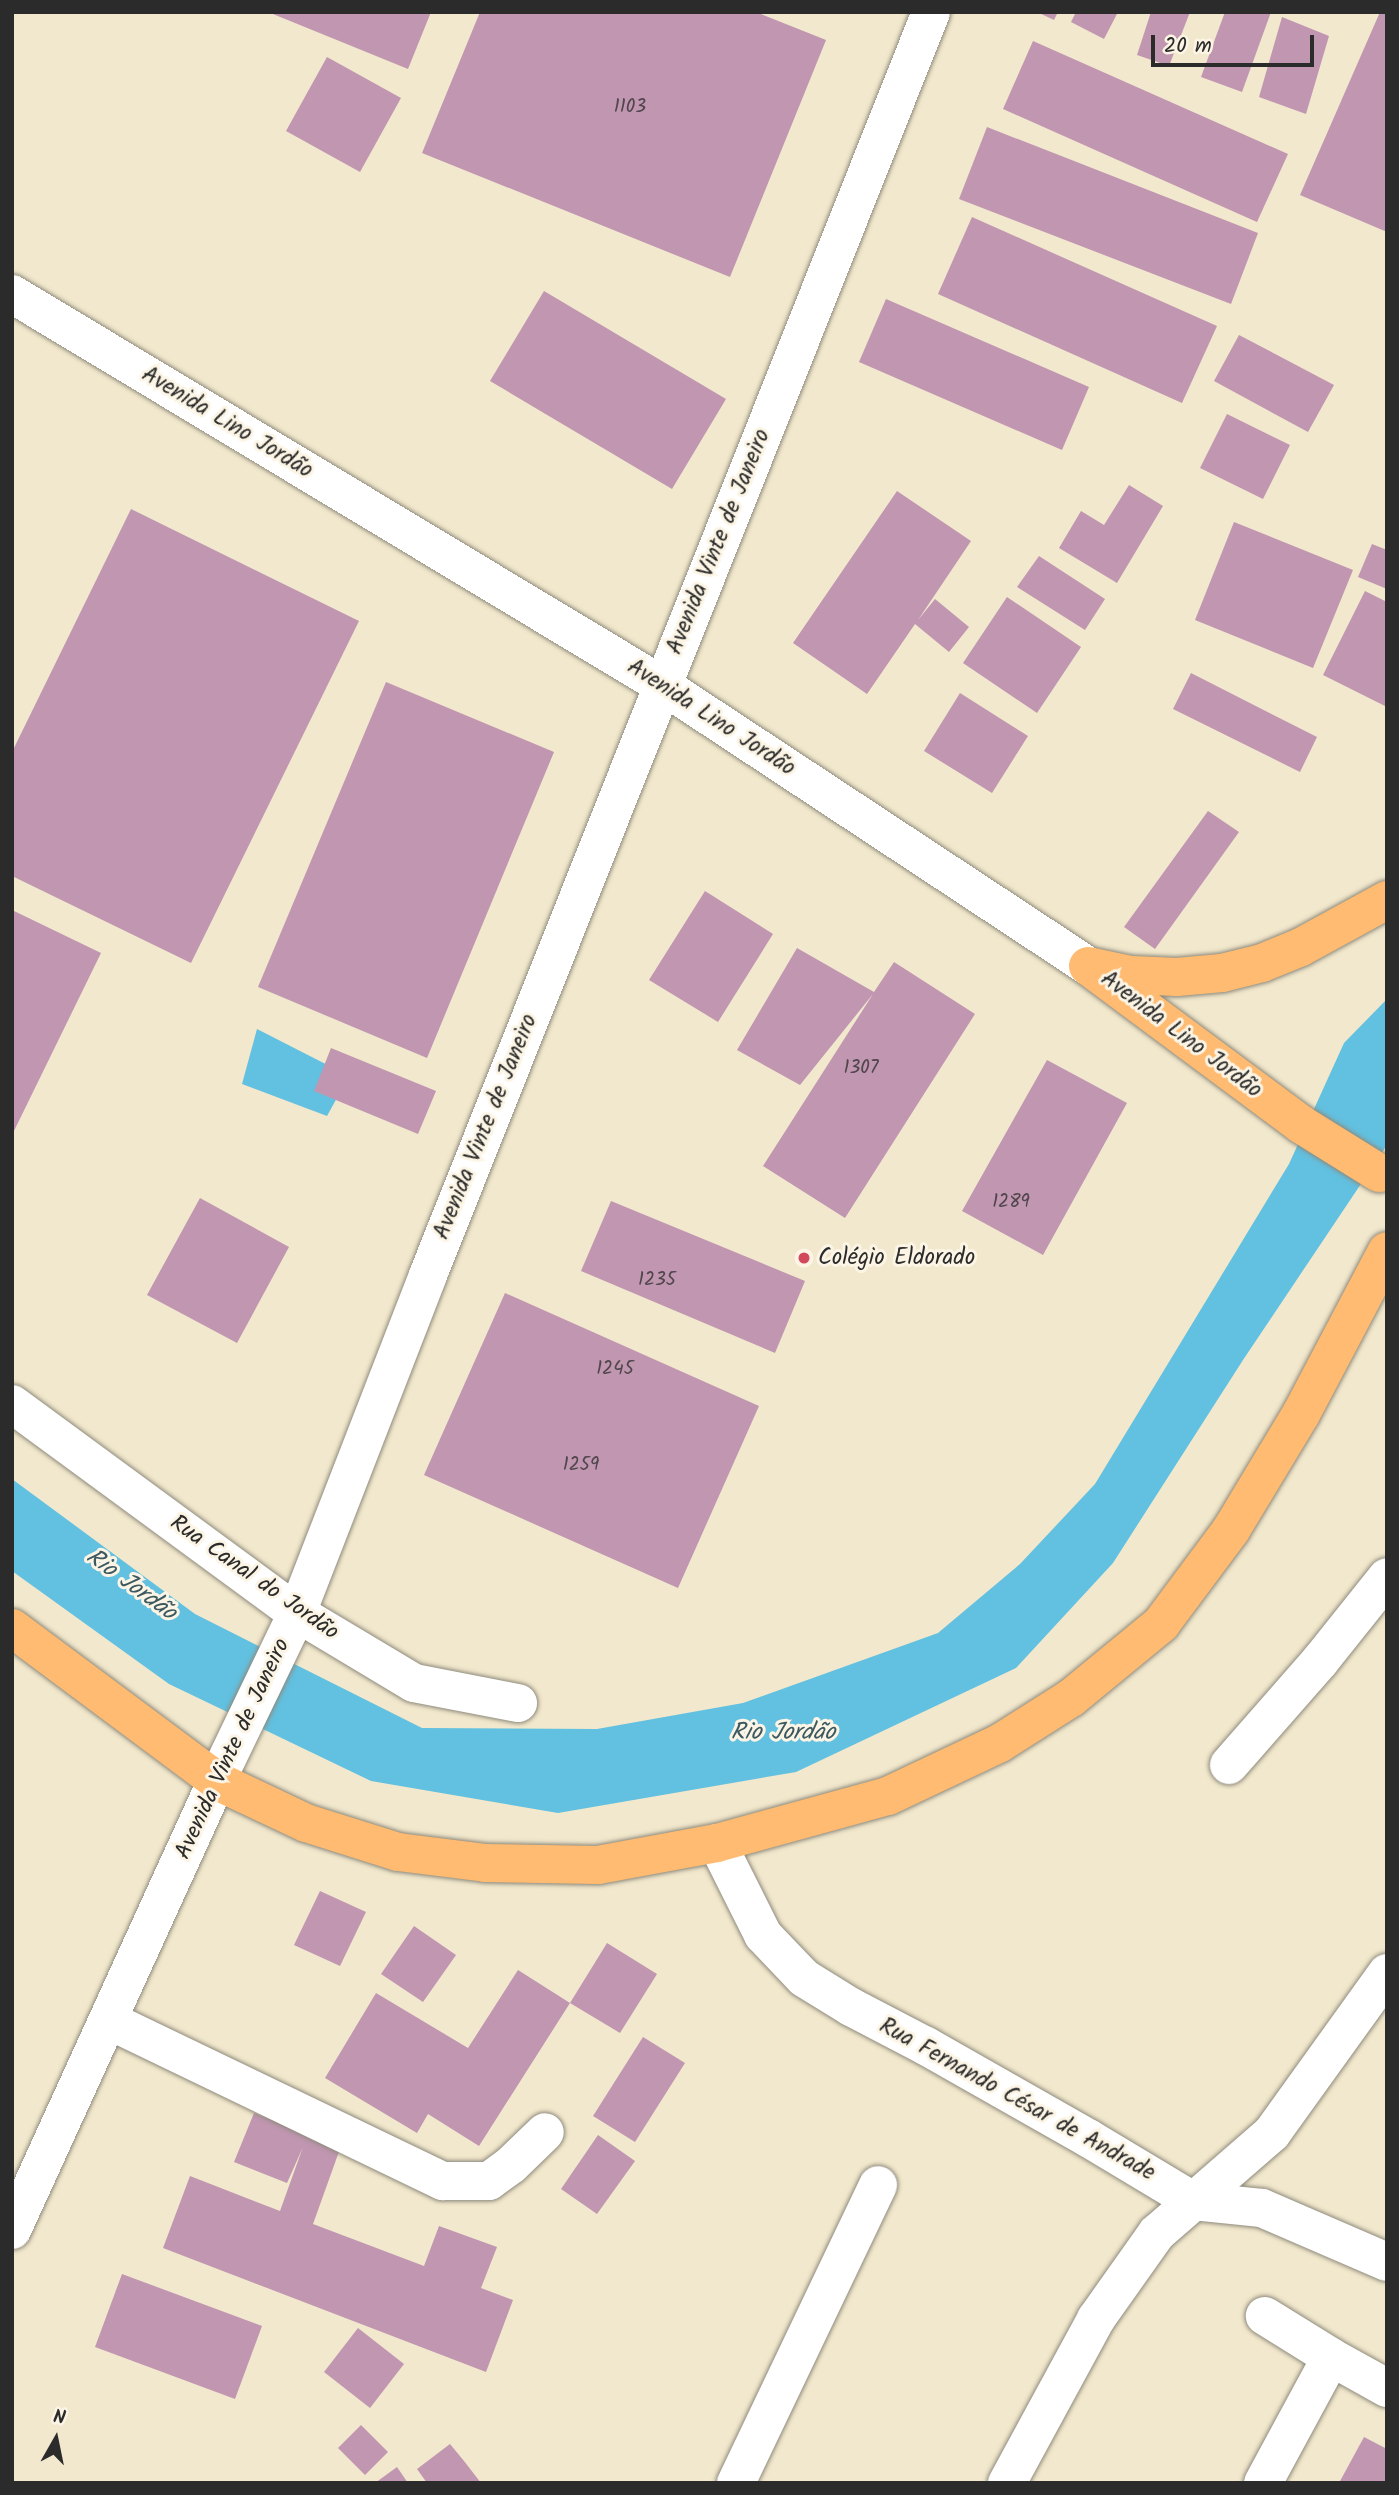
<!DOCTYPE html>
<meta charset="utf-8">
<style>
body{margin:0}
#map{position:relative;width:1399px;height:2495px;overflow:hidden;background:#f2e8cd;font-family:Kalam,sans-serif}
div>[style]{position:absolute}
.water>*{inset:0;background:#62c0e0}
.building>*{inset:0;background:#c096b1}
.roads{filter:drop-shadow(0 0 2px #8e8a7c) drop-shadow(0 0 2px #8e8a7c)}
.minor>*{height:38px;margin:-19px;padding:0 19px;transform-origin:19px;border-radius:19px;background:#fff}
.major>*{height:38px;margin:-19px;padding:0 19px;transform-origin:19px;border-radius:19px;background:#ffbb71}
.dots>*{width:19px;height:19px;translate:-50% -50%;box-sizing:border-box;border:4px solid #fcf5e5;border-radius:50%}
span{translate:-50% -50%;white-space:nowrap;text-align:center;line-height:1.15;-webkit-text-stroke:6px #fcf5e5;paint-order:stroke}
.number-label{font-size:19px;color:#50464c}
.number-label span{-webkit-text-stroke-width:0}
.street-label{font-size:23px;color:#2b2b2b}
.poi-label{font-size:23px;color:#2b2b2b}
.left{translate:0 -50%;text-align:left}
.water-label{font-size:24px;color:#3c5861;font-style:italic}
.frame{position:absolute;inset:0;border:14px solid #2b2b2b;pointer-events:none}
.north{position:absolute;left:21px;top:2404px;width:70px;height:70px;-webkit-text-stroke:5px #fcf5e5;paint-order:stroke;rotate:9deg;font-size:19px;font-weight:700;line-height:28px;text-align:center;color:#2b2b2b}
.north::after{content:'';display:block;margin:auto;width:24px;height:32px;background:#2b2b2b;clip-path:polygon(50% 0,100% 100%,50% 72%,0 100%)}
.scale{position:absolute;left:1151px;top:35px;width:163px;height:32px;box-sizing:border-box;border:4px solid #2b2b2b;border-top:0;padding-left:9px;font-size:21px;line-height:24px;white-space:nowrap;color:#2b2b2b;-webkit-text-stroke:5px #fcf5e5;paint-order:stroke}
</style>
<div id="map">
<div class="water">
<div style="clip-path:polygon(1387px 999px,1387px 1145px,1243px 1360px,1113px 1563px,1016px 1668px,796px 1772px,558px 1813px,371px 1781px,169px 1684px,12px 1571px,12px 1479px,195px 1614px,422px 1728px,597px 1729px,743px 1703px,938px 1633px,1020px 1564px,1095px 1484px,1289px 1164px,1344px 1043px)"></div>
<div style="clip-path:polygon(257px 1029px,349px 1076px,327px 1116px,242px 1084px)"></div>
</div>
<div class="building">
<div style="clip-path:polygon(268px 12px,431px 12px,408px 69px)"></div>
<div style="clip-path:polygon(480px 12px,756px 12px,826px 40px,730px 277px,422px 153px)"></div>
<div style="clip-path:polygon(1037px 12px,1058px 12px,1054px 20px)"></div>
<div style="clip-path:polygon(1076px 12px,1118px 12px,1104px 39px,1071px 22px)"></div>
<div style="clip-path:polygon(1151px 12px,1190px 12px,1169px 66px,1137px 55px)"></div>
<div style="clip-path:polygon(1225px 12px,1271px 12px,1242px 92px,1201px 77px)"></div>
<div style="clip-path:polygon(1380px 12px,1387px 13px,1387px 232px,1300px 195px)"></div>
<div style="clip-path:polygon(1282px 17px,1329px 36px,1306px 114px,1259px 97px)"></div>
<div style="clip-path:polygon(1033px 41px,1288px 154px,1257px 222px,1003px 109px)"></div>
<div style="clip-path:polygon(327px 57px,401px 98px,360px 172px,286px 131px)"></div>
<div style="clip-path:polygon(987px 127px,1258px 233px,1231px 304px,959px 199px)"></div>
<div style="clip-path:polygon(972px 217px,1217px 326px,1182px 403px,938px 294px)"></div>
<div style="clip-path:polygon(544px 291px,726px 399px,672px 489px,490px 381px)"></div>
<div style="clip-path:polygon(886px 299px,1089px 387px,1062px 450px,859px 362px)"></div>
<div style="clip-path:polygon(1239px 335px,1334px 385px,1308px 432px,1214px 381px)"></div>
<div style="clip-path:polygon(1227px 414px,1290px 445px,1263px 499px,1200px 468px)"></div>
<div style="clip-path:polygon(1129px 485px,1163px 506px,1117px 583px,1059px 548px,1081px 511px,1104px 525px)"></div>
<div style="clip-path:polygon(897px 491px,971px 541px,918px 620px,935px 599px,969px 627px,949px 652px,915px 624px,867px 694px,793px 643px)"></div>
<div style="clip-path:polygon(131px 509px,359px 621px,191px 963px,12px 876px,12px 752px)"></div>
<div style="clip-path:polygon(1234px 522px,1353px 570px,1313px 668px,1195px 620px)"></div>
<div style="clip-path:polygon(1372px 544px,1387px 550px,1387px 589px,1358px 577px)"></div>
<div style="clip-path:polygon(1039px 556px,1105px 599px,1085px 630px,1017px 587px)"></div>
<div style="clip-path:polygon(1365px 591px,1387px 602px,1387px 707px,1323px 675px)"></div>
<div style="clip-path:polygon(1007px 597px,1081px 647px,1037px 713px,963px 663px)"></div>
<div style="clip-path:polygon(1191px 673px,1317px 737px,1300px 772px,1173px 709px)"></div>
<div style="clip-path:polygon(386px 682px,554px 752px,427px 1058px,258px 987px)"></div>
<div style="clip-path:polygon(960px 693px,1028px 736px,992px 793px,924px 751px)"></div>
<div style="clip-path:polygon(1208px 811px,1239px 832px,1155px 949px,1124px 927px)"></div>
<div style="clip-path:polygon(705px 891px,773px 934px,718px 1022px,649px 980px)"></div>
<div style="clip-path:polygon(12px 910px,101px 953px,12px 1135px)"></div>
<div style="clip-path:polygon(797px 948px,874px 992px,894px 962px,975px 1014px,845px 1218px,763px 1166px,873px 994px,800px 1085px,737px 1050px)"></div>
<div style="clip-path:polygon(331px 1048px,436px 1091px,418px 1134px,314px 1091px)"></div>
<div style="clip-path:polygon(1047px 1060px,1127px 1103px,1043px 1255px,962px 1211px)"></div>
<div style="clip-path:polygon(200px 1198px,289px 1247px,237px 1343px,147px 1295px)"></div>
<div style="clip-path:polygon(611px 1201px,805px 1281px,775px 1353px,581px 1271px)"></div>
<div style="clip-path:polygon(505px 1293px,759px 1406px,678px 1588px,424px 1475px)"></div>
<div style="clip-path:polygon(320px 1891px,366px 1912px,340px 1966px,294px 1945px)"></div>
<div style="clip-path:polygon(414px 1926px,456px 1955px,423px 2002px,381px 1974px)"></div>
<div style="clip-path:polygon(607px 1943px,657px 1974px,620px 2033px,570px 2003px)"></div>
<div style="clip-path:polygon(518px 1970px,570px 2003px,479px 2146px,428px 2114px,417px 2133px,325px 2078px,376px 1993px,468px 2048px)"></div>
<div style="clip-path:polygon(643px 2037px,685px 2063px,635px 2142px,593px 2116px)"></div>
<div style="clip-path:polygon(254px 2113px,341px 2146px,313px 2224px,424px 2266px,439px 2226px,497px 2247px,481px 2288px,513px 2300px,486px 2372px,163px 2248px,190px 2176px,280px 2211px,303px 2147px,287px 2183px,234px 2162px)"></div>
<div style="clip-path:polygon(598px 2135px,635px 2161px,597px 2214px,561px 2189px)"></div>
<div style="clip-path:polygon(122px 2274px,262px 2326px,235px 2399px,95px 2347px)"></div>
<div style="clip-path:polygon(358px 2328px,404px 2364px,370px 2408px,324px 2372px)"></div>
<div style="clip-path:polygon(361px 2425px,388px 2452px,365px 2475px,338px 2448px)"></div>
<div style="clip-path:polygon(1364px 2437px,1387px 2449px,1387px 2483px,1339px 2483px)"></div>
<div style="clip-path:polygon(450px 2444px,464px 2461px,481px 2483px,427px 2483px,417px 2469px)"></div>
<div style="clip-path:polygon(397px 2467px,408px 2483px,375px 2483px)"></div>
</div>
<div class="roads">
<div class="minor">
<div style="left:12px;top:294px;width:759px;rotate:31.03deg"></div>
<div style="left:662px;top:685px;width:510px;rotate:33.41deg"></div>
<div style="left:12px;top:1404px;width:353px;rotate:36.3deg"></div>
<div style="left:297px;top:1613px;width:136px;rotate:30.9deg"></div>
<div style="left:414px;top:1683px;width:106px;rotate:10.9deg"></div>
<div style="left:1229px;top:1765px;width:138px;rotate:-48.8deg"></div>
<div style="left:1320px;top:1661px;width:107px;rotate:-51.4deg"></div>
<div style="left:717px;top:1843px;width:103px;rotate:63.4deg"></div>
<div style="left:763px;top:1935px;width:59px;rotate:46.4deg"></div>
<div style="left:804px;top:1978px;width:55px;rotate:31.7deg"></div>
<div style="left:851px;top:2007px;width:85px;rotate:27.5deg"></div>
<div style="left:926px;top:2046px;width:186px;rotate:29.6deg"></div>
<div style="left:1088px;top:2138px;width:122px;rotate:31deg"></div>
<div style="left:1193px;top:2201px;width:69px;rotate:5.8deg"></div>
<div style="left:1262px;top:2208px;width:136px;rotate:23.4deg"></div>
<div style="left:108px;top:2020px;width:372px;rotate:25.7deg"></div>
<div style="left:443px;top:2181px;width:46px"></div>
<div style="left:489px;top:2181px;width:27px;rotate:-36deg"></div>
<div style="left:511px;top:2165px;width:47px;rotate:-44.1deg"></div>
<div style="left:12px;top:2230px;width:509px;rotate:-65.5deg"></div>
<div style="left:223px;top:1767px;width:171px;rotate:-64.3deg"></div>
<div style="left:297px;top:1613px;width:362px;rotate:-68.8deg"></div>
<div style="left:428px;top:1275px;width:1359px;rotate:-68.28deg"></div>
<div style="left:1331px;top:2357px;width:64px;rotate:29deg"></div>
<div style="left:736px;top:2483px;width:330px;rotate:-64.5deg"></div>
<div style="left:1007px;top:2483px;width:187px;rotate:-61.5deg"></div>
<div style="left:1096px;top:2319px;width:105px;rotate:-54.7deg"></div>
<div style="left:1157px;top:2233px;width:152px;rotate:-41deg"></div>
<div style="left:1272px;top:2133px;width:197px;rotate:-54.3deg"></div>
<div style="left:1263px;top:2483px;width:143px;rotate:-61.6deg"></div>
<div style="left:1331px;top:2357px;width:78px;rotate:-148.2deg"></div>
</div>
<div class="major">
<div style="left:1088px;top:966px;width:267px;rotate:36.6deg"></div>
<div style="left:1302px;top:1125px;width:91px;rotate:31.9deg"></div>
<div style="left:1093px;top:967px;width:40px;rotate:12deg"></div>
<div style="left:1132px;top:975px;width:45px;rotate:2.5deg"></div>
<div style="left:1177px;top:977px;width:45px;rotate:-5.1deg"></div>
<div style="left:1222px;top:973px;width:41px;rotate:-14deg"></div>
<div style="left:1262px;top:963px;width:42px;rotate:-22.3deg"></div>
<div style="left:1301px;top:947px;width:98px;rotate:-28.7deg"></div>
<div style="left:12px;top:1628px;width:256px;rotate:36.7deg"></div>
<div style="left:217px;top:1781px;width:98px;rotate:25.3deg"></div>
<div style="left:306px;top:1823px;width:96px;rotate:17.5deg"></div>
<div style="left:398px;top:1852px;width:89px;rotate:7.1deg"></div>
<div style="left:486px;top:1863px;width:112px;rotate:1deg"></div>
<div style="left:598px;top:1865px;width:121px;rotate:-10.5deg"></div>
<div style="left:717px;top:1843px;width:177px;rotate:-15.4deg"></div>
<div style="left:888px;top:1796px;width:124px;rotate:-25.3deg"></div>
<div style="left:1000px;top:1743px;width:84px;rotate:-32.4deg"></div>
<div style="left:1071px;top:1698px;width:117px;rotate:-39.4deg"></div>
<div style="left:1161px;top:1624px;width:117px;rotate:-53.3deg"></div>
<div style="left:1231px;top:1530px;width:135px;rotate:-58.9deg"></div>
<div style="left:1301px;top:1414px;width:184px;rotate:-62.2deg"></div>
</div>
</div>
<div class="dots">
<div style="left:804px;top:1258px;background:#d1495b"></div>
</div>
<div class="number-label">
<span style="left:630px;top:108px">1103</span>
<span style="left:861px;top:1069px">1307</span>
<span style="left:1011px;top:1203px">1289</span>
<span style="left:657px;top:1281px">1235</span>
<span style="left:615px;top:1370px">1245</span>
<span style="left:581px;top:1466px">1259</span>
</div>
<div class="street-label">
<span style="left:227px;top:423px;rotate:31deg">Avenida Lino Jordão</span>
<span style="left:719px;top:542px;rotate:-68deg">Avenida Vinte de Janeiro</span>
<span style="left:711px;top:718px;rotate:33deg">Avenida Lino Jordão</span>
<span style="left:1181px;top:1035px;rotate:37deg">Avenida Lino Jordão</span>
<span style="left:486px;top:1127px;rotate:-68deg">Avenida Vinte de Janeiro</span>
<span style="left:254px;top:1578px;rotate:35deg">Rua Canal do Jordão</span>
<span style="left:233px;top:1749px;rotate:-65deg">Avenida Vinte de Janeiro</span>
<span style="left:1017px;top:2100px;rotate:29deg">Rua Fernando César de Andrade</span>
</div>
<div class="poi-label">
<span class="left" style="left:818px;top:1258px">Colégio Eldorado</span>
</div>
<div class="water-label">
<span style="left:131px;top:1585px;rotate:36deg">Rio Jordão</span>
<span style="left:783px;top:1733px">Rio Jordão</span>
</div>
<div class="frame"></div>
<div class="north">N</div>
<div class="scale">20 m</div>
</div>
